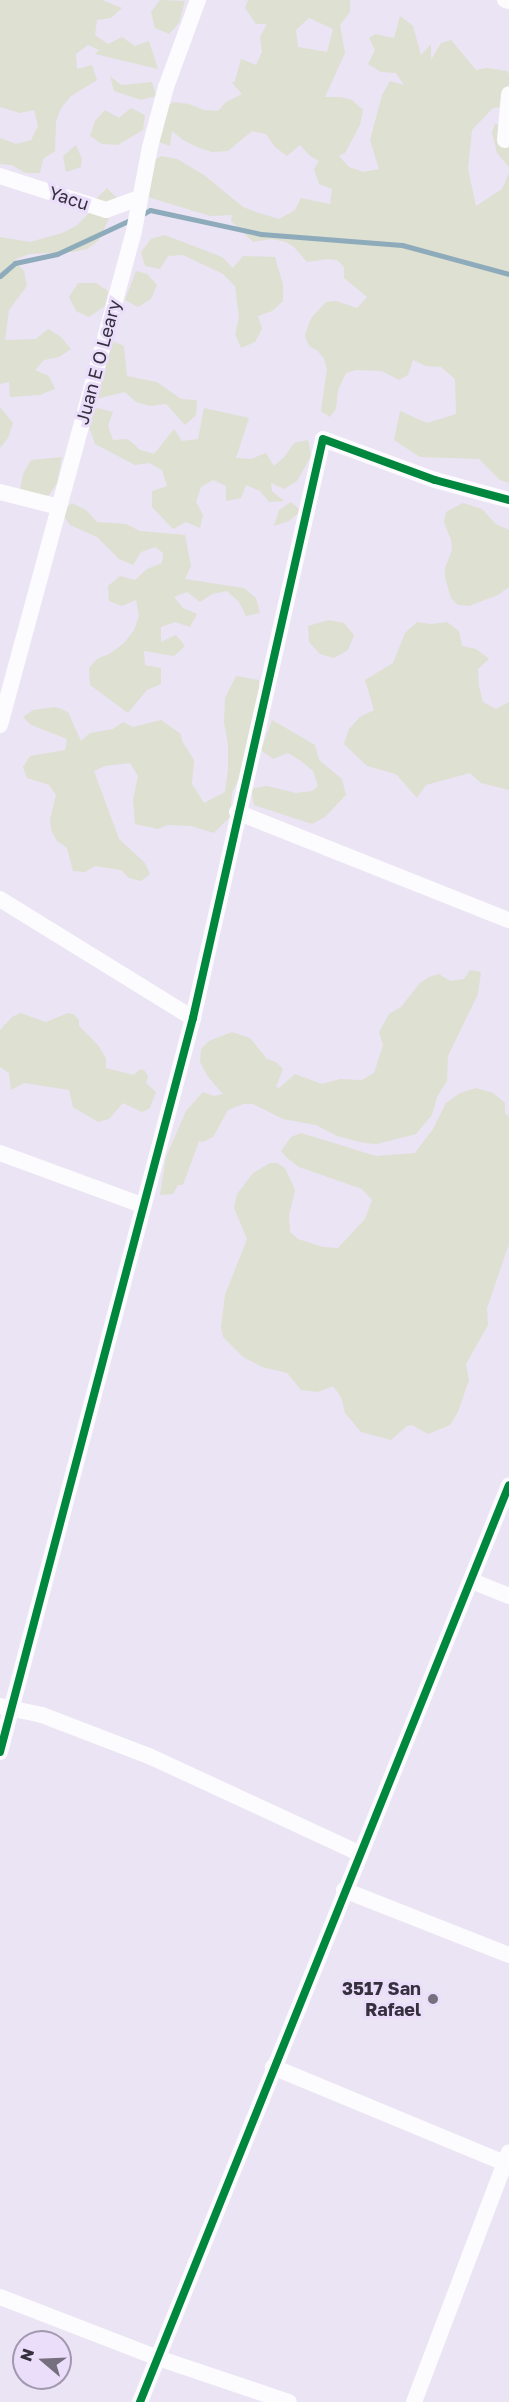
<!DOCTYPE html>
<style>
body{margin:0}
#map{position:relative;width:509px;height:2402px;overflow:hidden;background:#ebe4f4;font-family:"Golos Text",sans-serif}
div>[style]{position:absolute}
.green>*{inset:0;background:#dee0d1}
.stream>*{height:5px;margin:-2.5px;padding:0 2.5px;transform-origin:2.5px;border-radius:2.5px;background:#8eabbb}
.minor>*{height:16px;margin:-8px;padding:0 8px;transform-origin:8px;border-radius:8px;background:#fcfbfd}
.cycleway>*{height:8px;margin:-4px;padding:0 4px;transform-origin:4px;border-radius:4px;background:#00873e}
.dots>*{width:16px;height:16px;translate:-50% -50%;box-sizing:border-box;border:3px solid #eadefa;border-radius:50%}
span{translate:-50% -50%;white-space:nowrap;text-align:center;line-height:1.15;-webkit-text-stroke:6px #eadefa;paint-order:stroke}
.street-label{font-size:18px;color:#36303e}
.poi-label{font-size:18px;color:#36303e;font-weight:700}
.right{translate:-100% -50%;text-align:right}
.north{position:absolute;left:12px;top:2330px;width:60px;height:60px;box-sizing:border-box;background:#eadefa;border:2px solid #a298af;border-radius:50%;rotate:289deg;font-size:16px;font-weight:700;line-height:24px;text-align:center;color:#36303e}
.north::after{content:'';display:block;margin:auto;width:21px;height:27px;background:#756f7e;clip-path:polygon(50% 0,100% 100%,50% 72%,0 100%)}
</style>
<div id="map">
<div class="green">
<div style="clip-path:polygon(0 0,102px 0,122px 8px,111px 18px,97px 20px,95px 35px,108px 44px,122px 37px,135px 46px,149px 41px,158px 69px,95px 54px,99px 50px,88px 45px,76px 54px,77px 69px,92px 65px,97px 80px,71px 96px,61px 108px,56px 122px,55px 151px,43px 159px,40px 173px,25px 173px,12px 165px,0 164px,0 138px,16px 144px,31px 140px,38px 126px,34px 110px,20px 113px,0 107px)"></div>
<div style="clip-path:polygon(160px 0,185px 1px,179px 23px,169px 34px,155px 28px,151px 12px)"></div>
<div style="clip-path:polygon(evenodd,248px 0,350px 0,350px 12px,340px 25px,345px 53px,325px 97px,341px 97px,352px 100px,363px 110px,360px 125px,345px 153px,339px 156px,349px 167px,364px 172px,379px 169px,370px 140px,382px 95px,390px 81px,404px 85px,396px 73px,381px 72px,368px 64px,375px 50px,369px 38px,375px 34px,394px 38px,400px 16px,413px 26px,421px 55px,431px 44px,431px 60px,441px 43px,451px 40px,476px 70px,487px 68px,507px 71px,509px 74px,509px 109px,502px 107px,493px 108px,472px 130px,468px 169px,476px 206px,502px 189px,509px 173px,509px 483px,500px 480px,479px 459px,420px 457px,394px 440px,400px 411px,427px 423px,456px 414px,455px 379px,441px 367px,426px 366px,413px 360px,408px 375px,399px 380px,382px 371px,356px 370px,346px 373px,338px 390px,336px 409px,330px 417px,321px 411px,327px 369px,324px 359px,318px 351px,309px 346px,305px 336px,308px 326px,312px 317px,326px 302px,336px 301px,357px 308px,367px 297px,344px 278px,344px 267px,337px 260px,327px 259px,307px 262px,294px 247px,286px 242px,272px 239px,253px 242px,231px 221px,232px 215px,210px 216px,151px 198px,138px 191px,148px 164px,161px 156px,177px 159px,204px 175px,243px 207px,259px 213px,279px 219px,295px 210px,301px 198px,330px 204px,332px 189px,319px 184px,314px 169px,319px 161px,310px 156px,300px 145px,287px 156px,275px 147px,266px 134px,252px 131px,228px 151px,212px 152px,197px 147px,183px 140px,172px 131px,170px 146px,156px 141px,162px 109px,174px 102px,189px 104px,204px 110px,218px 111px,226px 102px,242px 94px,232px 83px,235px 81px,241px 59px,256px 65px,262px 52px,260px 37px,267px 24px,256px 24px,245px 8px,248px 0,309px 18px,333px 29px,327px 52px,298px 47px,296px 30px,309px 18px)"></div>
<div style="clip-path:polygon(110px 76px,121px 85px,152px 82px,156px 96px,141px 100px,114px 91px)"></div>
<div style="clip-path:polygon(131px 108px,145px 115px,143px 130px,118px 145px,102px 144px,90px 136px,95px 121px,105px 110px,119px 118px)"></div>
<div style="clip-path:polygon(495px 123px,509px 133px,509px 167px,497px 153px,492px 133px)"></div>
<div style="clip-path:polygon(76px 145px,82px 159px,81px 167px,66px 172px,63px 156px)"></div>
<div style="clip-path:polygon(107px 188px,118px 199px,99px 240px,87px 249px,73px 252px,29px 254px,14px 260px,24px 271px,27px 286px,9px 310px,5px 340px,36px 339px,48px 329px,61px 337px,71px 349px,59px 357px,44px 360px,35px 370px,49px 376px,55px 389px,40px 395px,10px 397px,9px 382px,0 384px,0 237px,30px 242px,62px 233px,76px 226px,88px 214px,95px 200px)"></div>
<div style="clip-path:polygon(165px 235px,222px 257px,233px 268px,243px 256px,275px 257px,283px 285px,283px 301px,272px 311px,258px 316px,262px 329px,255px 342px,241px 348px,235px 334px,239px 318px,235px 286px,223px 274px,183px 255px,168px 256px,160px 269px,145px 266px,141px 252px,151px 239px)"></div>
<div style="clip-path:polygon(136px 271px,147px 274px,157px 285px,151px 299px,138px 307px,125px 300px)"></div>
<div style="clip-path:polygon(78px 283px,96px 283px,108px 291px,105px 306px,89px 317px,76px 311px,69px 297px)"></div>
<div style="clip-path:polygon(111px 340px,124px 346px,127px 376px,157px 382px,181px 399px,197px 400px,196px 415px,185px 425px,166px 404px,150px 406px,136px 402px,125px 392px,96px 399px)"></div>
<div style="clip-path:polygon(0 407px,13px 423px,8px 438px,0 448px)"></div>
<div style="clip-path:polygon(98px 408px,113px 412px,108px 426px,113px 440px,128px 439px,140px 450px,154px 454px,174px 429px,182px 441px,198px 439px,204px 408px,249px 418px,236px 458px,251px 459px,266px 453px,274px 466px,285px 456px,294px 443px,308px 440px,311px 456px,297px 481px,284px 489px,271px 483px,272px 491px,284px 501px,269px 502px,260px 491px,246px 485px,241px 498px,226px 501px,226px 486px,213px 480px,201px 487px,196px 502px,203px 515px,200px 528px,186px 522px,173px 529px,152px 507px,152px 491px,167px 486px,162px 470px,149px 463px,135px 465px,95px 444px,84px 413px)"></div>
<div style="clip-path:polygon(62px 457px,57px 483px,49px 495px,34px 497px,20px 490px,23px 474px,31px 460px)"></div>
<div style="clip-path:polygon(291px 502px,301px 511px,289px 521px,274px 526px,279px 510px)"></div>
<div style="clip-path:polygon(72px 503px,86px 510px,97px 522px,126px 524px,140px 531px,185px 535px,191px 566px,185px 579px,244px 588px,256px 598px,260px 613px,246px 616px,239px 602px,227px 591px,212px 594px,200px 602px,187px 592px,174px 597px,183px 608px,197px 614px,190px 627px,175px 622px,161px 627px,161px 642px,176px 635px,185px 646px,174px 656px,144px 651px,145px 665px,161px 668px,161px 684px,147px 690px,128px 713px,90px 685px,89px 668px,97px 659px,111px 653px,124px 643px,134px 630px,139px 616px,136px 600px,122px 606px,109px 601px,108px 586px,120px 576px,135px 580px,147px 569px,162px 563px,163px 553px,155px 547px,141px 552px,133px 565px,119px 559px,97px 537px,70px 525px,61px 512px)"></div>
<div style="clip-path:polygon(463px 503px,482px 509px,496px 524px,509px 530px,509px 587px,498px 595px,469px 606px,458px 605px,451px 598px,445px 578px,445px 568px,452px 550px,451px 540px,444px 522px,446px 512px)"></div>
<div style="clip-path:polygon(329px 620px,344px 623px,354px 635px,348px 650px,334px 658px,320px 654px,309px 642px,308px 626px)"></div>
<div style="clip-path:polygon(417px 622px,431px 624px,447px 622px,459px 631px,462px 646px,476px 649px,489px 659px,478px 669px,479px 686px,483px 702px,496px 709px,509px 702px,509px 790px,481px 783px,470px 773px,426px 785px,417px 798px,396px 774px,367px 766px,344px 744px,349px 729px,360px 717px,374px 710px,365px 680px,393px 663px,405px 633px)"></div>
<div style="clip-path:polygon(236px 676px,259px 680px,259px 703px,242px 771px,232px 793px,230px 817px,214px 833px,191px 826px,168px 825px,158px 829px,135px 824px,133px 800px,138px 776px,130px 763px,105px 766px,94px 771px,119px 839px,145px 863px,150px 874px,141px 881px,129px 878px,121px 870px,95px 866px,85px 872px,73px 871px,67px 848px,57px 841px,51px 830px,50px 819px,56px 795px,49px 785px,27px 778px,23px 767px,30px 756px,65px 750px,67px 739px,31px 725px,23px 717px,33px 710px,56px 707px,68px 712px,81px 741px,90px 733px,113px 729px,123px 722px,133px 727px,161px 720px,181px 734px,182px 741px,194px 760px,192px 784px,204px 803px,225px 792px,228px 769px,228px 745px,224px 722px,225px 698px)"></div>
<div style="clip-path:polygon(272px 720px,315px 745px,319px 760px,342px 779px,346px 795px,325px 817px,312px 824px,254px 805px,251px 789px,267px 786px,296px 793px,312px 791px,318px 786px,313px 771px,301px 761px,288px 753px,273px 759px,261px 750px)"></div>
<div style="clip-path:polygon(470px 970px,481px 972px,478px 994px,448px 1056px,447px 1081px,437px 1097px,432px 1115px,416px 1134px,377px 1144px,364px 1143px,337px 1136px,316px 1125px,283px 1119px,253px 1104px,243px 1104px,228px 1110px,213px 1137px,203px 1142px,199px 1141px,183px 1185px,178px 1185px,173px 1194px,160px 1195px,166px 1157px,186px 1111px,203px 1092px,214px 1096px,223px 1094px,208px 1077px,200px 1062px,201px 1049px,209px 1041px,232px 1032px,250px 1038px,267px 1059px,276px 1062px,283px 1069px,276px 1087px,279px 1088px,295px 1074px,322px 1084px,340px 1079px,362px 1080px,374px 1073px,383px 1045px,379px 1032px,389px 1014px,401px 1007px,420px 983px,429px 977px,439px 974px,450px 981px,464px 979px)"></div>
<div style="clip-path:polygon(20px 1013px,46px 1022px,68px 1013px,73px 1014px,79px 1020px,79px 1026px,98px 1045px,106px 1058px,106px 1068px,134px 1075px,140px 1069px,144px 1070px,148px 1076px,146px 1083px,156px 1092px,150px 1108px,142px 1112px,123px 1103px,109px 1119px,98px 1122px,73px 1107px,69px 1090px,24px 1083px,11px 1090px,9px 1073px,0 1067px,0 1030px,12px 1017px)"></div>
<div style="clip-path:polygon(476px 1088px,493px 1093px,505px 1103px,505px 1113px,509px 1117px,509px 1244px,487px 1308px,488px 1325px,466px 1364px,469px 1380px,458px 1412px,450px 1425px,428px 1434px,412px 1425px,407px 1426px,391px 1440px,361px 1432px,345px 1413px,341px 1397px,333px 1386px,318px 1392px,301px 1390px,287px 1373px,262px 1367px,243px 1357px,223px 1337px,221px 1327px,225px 1295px,247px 1239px,234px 1208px,237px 1194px,253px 1173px,270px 1163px,277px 1163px,285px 1168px,295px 1190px,289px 1215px,290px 1232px,298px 1239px,323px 1247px,338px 1248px,365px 1219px,372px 1200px,362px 1189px,299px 1167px,287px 1158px,281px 1151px,291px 1137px,301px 1133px,376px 1156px,415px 1153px,433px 1129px,446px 1103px,460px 1093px)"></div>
</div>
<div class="stream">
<div style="left:141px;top:215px;width:10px;rotate:-29deg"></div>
<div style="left:150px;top:210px;width:114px;rotate:12.2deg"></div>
<div style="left:261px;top:234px;width:141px;rotate:4.5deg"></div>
<div style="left:402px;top:245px;width:111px;rotate:15.2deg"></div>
<div style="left:0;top:276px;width:20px;rotate:-41deg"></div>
<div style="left:15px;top:263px;width:43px;rotate:-12.1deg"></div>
<div style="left:57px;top:254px;width:83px;rotate:-25deg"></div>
</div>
<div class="minor">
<div style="left:505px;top:0;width:4px;rotate:14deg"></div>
<div style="left:505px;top:140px;width:46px;rotate:-85deg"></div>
<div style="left:0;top:176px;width:111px;rotate:17.8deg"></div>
<div style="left:106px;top:210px;width:35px;rotate:-20deg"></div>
<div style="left:0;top:492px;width:61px;rotate:14.3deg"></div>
<div style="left:0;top:725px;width:512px;rotate:-74.82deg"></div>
<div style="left:134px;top:231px;width:86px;rotate:-79.2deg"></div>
<div style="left:150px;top:147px;width:62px;rotate:-75.1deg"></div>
<div style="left:166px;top:87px;width:93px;rotate:-69.8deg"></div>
<div style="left:237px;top:812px;width:293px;rotate:21.7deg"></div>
<div style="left:0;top:899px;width:227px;rotate:31.7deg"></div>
<div style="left:0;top:1153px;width:151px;rotate:20.1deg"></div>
<div style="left:472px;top:1581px;width:40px;rotate:22deg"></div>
<div style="left:0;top:1706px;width:43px;rotate:12.1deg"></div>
<div style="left:42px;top:1715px;width:115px;rotate:21deg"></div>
<div style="left:149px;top:1756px;width:231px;rotate:24.8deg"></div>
<div style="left:0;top:1752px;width:759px;rotate:-75.27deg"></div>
<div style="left:193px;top:1018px;width:593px;rotate:-77.35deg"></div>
<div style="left:323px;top:439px;width:119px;rotate:20.1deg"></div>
<div style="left:435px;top:480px;width:77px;rotate:15.1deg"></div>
<div style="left:344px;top:1890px;width:177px;rotate:21.5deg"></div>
<div style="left:273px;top:2067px;width:251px;rotate:22.5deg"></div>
<div style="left:0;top:2297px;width:169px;rotate:21.1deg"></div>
<div style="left:158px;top:2358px;width:138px;rotate:18.6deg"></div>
<div style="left:140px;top:2402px;width:988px;rotate:-68.08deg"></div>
<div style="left:414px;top:2402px;width:267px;rotate:-69.2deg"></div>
</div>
<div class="cycleway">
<div style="left:0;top:1752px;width:759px;rotate:-75.27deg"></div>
<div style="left:193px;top:1018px;width:593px;rotate:-77.35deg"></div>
<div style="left:323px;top:439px;width:119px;rotate:20.1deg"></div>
<div style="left:435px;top:480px;width:77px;rotate:15.1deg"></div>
<div style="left:140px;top:2402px;width:988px;rotate:-68.08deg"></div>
</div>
<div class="dots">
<div style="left:433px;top:1999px;background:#756f7e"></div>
</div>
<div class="street-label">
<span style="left:69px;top:198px;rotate:18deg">Yacu</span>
<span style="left:98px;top:362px;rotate:-75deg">Juan E O Leary</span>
</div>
<div class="poi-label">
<span class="right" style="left:421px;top:1999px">3517 San<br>Rafael</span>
</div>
<div class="north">N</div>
</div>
